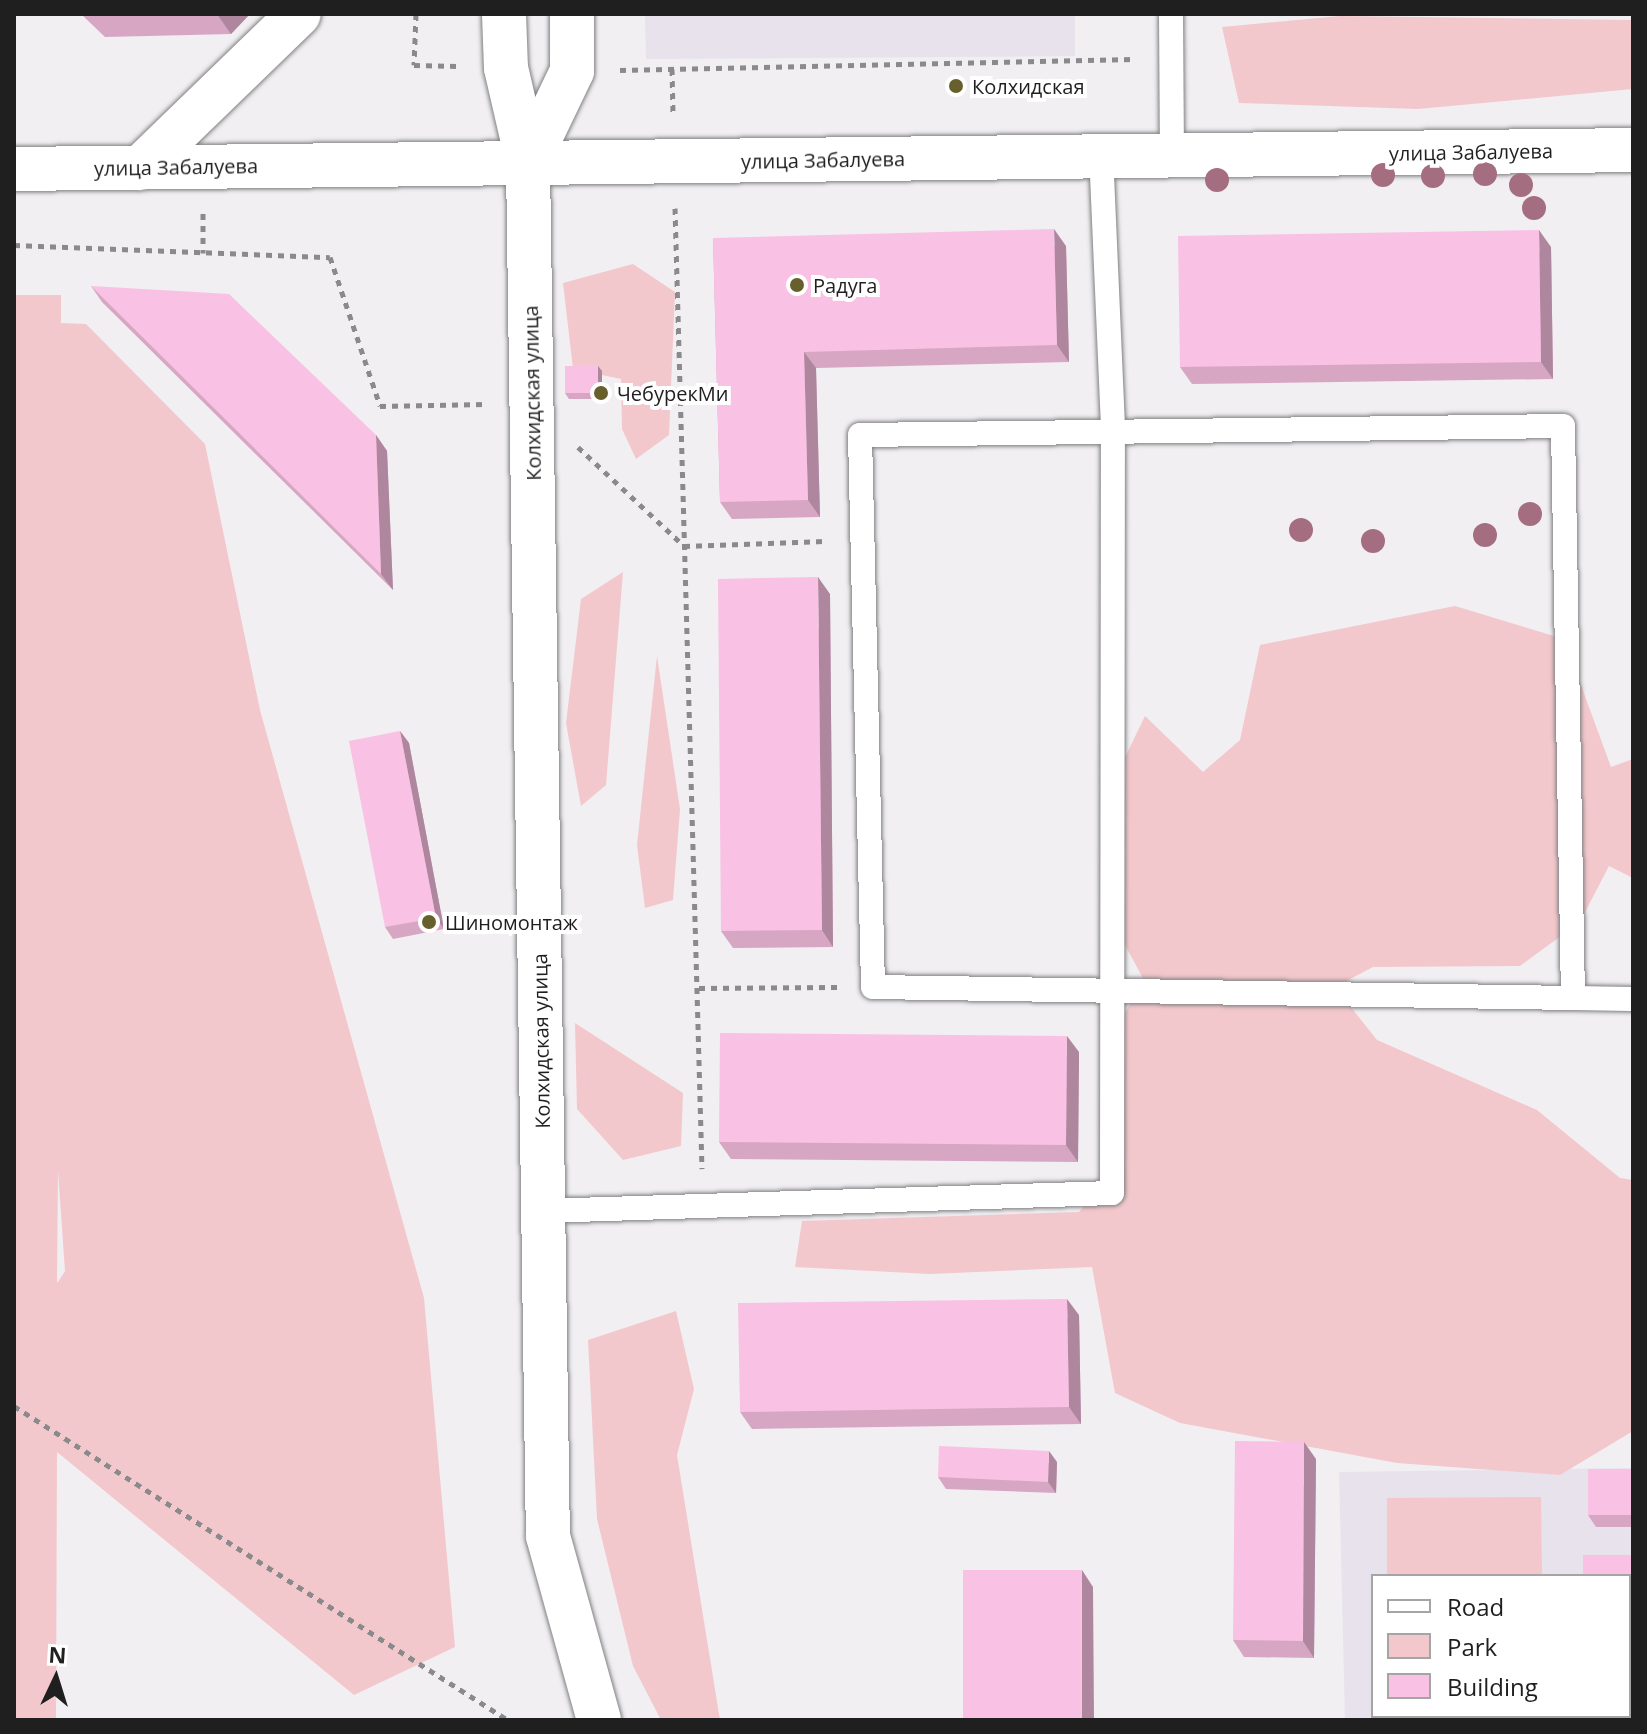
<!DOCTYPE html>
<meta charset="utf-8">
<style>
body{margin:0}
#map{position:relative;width:1647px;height:1734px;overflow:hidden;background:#f1eff2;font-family:"Open Sans",sans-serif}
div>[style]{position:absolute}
.built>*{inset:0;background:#e8e2ec}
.green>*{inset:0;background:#f3c8cc}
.path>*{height:5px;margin-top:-2.5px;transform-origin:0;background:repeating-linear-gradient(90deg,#8a898b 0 6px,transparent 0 12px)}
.roads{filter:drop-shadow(0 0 2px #818082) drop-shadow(0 0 2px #818082)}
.service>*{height:24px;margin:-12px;padding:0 12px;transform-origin:12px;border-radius:12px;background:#fff}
.minor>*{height:44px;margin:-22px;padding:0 22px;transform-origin:22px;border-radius:22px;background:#fff}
.tertiary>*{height:44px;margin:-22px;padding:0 22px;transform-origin:22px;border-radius:22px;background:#fff}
.trees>*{width:24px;height:24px;margin:-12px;border-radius:50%;background:#a56e80}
.wall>*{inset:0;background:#d6a6c3}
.shaded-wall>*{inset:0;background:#ae879f}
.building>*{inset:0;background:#f9c1e3}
.dots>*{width:22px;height:22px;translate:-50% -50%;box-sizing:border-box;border:4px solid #fff;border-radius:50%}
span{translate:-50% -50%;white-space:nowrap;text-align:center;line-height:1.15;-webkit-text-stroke:8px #fff;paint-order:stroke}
.poi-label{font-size:20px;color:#201f20}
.left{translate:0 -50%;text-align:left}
.street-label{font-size:20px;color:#201f20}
.frame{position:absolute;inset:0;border:16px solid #201f20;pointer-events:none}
.legend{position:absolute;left:1371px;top:1574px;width:260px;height:144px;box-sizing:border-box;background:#fff;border:2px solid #a6a5a6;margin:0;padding:10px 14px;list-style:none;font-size:24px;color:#201f20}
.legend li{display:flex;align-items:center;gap:16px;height:40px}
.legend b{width:40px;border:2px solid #a6a5a6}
.north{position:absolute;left:16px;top:1638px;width:80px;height:80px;-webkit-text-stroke:6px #fff;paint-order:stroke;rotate:4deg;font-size:22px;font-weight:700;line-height:32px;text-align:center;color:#201f20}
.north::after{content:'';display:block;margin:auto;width:28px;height:36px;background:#201f20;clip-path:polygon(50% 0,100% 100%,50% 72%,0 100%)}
</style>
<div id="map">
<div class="built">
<div style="clip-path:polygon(645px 14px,1075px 14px,1075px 56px,646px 59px)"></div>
<div style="clip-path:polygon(evenodd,1633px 1468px,1633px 1720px,1345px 1720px,1339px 1472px,1633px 1468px,1373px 1576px,1629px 1576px,1629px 1716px,1373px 1716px,1373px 1576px)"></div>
</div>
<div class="green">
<div style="clip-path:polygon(1340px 16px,1633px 20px,1633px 89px,1418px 109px,1239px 103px,1222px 27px)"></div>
<div style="clip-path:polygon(633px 264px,675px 292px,669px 435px,636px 459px,622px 429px,621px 379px,573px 369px,563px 283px)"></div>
<div style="clip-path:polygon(evenodd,14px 295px,61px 295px,61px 323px,86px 324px,205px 444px,260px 710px,424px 1298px,455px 1647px,354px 1695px,57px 1452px,56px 1720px,14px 1720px,14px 295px,58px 1171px,65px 1271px,58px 1282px,57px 1282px,58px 1171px)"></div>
<div style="clip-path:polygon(623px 572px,606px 785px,581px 806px,566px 723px,581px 599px)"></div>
<div style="clip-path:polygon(1455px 606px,1564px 639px,1611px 767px,1633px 759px,1633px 878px,1609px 866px,1580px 922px,1520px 966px,1373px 967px,1335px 987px,1377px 1040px,1537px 1110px,1620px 1178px,1633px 1180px,1633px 1431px,1560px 1475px,1397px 1463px,1180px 1423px,1115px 1393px,1092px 1267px,930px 1274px,795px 1267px,802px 1221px,1079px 1212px,1111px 1174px,1115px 1030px,1144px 980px,1114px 925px,1104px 801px,1145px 716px,1203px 772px,1240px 740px,1260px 645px)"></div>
<div style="clip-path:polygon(657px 656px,680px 809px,673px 900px,645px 908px,637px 845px)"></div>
<div style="clip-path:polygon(575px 1023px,683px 1093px,681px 1146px,623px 1160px,577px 1109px)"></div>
<div style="clip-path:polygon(676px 1311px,694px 1389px,677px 1455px,720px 1720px,661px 1720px,633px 1666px,597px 1519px,588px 1340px)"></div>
<div style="clip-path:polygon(1541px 1497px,1542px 1576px,1387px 1576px,1387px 1498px)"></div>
<div style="clip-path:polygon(1389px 1716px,1543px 1716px,1543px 1720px,1389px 1720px)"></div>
</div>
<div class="path">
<div style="left:416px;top:14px;width:51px;rotate:92.2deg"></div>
<div style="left:414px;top:65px;width:44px;rotate:1.3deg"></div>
<div style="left:672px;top:69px;width:45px;rotate:88.7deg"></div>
<div style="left:620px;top:70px;width:514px;rotate:-1.23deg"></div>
<div style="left:675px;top:208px;width:961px;rotate:88.39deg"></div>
<div style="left:203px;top:213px;width:40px;rotate:90deg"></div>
<div style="left:14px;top:245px;width:316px;rotate:2.2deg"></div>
<div style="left:330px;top:257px;width:157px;rotate:71.4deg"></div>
<div style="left:380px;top:406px;width:106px;rotate:-1.1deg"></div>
<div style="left:578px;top:447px;width:145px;rotate:43deg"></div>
<div style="left:684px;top:546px;width:141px;rotate:-2deg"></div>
<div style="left:699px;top:988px;width:139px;rotate:-0.4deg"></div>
<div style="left:14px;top:1406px;width:585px;rotate:32.44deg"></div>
</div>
<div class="roads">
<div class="service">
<div style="left:1171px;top:14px;width:142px;rotate:89.6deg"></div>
<div style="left:1573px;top:998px;width:700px;rotate:-179.1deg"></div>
<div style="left:873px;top:987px;width:552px;rotate:-91.35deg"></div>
<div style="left:860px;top:435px;width:703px;rotate:-0.73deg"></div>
<div style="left:1563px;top:426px;width:572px;rotate:89deg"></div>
<div style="left:1573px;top:998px;width:60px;rotate:1deg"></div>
<div style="left:543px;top:1211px;width:569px;rotate:-1.81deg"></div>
<div style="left:1112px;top:1193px;width:766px;rotate:-89.93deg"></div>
<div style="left:1113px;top:427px;width:271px;rotate:-92.5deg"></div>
</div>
<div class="minor">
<div style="left:504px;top:14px;width:54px;rotate:87.9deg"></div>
<div style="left:506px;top:68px;width:98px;rotate:77deg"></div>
<div style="left:528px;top:163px;width:1373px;rotate:89.17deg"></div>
<div style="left:548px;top:1536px;width:191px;rotate:74.5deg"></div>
<div style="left:528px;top:163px;width:102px;rotate:-64.4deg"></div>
<div style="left:572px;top:71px;width:57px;rotate:-90deg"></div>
<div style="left:140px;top:168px;width:221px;rotate:-44.1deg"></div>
</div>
<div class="tertiary">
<div style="left:14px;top:169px;width:1619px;rotate:-0.67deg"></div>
</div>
</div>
<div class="trees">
<div style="left:1485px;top:174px"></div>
<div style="left:1383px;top:175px"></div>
<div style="left:1433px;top:176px"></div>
<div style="left:1217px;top:180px"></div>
<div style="left:1521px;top:185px"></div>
<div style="left:1534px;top:208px"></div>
<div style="left:1530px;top:514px"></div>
<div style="left:1301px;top:530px"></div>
<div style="left:1485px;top:535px"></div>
<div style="left:1373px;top:541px"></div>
</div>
<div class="wall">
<div style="clip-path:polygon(81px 14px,250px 14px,231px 34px,105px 37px)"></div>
<div style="clip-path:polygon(713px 238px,1066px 246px,1069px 362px,816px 368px,820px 517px,732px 519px,720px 502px)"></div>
<div style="clip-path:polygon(1551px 247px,1553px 379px,1192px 384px,1180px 367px)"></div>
<div style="clip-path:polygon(91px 286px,376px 435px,387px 451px,393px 590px,102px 302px)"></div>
<div style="clip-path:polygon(598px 366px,602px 371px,602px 399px,569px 399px,565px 393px)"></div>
<div style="clip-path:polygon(830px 594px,833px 947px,733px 948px,721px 931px)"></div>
<div style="clip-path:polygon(400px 731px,409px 743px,444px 929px,393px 939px,385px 927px)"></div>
<div style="clip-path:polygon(1079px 1052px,1078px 1162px,731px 1159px,719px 1142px)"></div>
<div style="clip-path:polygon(1079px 1315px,1081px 1424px,752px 1429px,740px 1412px)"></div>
<div style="clip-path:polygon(1316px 1459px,1314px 1658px,1244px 1657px,1233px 1640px)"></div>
<div style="clip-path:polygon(1057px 1462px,1056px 1493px,946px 1489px,938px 1477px)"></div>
<div style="clip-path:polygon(1633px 1469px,1633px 1527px,1596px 1527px,1588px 1515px)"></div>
</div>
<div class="shaded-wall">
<div style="clip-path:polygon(217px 14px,250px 14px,231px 34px)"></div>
<div style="clip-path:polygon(1054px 229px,1066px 246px,1069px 362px,1057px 345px)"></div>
<div style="clip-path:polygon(1539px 230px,1551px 247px,1553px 379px,1541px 362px)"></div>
<div style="clip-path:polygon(804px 352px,816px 368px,820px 517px,808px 500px)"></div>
<div style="clip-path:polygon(598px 366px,602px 371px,602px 399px,598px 393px)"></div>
<div style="clip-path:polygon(376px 435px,387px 451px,393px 590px,381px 574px)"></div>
<div style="clip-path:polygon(818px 577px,830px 594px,833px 947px,822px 930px)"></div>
<div style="clip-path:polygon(400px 731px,409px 743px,444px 929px,436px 918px)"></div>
<div style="clip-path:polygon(1067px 1036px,1079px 1052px,1078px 1162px,1066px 1145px)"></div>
<div style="clip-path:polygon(1067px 1299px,1079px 1315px,1081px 1424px,1069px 1407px)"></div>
<div style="clip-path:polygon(1304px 1442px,1316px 1459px,1314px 1658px,1303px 1641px)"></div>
<div style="clip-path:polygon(1049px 1451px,1057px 1462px,1056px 1493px,1048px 1482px)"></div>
<div style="clip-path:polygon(1082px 1570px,1093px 1587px,1094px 1720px,1082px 1720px)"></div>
</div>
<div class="building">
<div style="clip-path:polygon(88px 14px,152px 14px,90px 16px)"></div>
<div style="clip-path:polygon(1054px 229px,1057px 345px,804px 352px,808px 500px,720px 502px,713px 238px)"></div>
<div style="clip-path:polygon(1539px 230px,1541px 362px,1180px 367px,1178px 236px)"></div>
<div style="clip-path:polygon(91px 286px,229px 294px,376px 435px,381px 574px)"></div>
<div style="clip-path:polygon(565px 366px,598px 366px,598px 393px,565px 393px)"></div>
<div style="clip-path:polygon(818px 577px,822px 930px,721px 931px,718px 579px)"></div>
<div style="clip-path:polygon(400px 731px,436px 918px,385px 927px,349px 741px)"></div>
<div style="clip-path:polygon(720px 1033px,1067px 1036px,1066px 1145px,719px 1142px)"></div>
<div style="clip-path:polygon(1067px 1299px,1069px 1407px,740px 1412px,738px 1303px)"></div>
<div style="clip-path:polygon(1235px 1441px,1304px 1442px,1303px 1641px,1233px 1640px)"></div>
<div style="clip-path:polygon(939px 1446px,1049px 1451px,1048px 1482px,938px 1477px)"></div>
<div style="clip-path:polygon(1588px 1469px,1633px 1469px,1633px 1515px,1588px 1515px)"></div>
<div style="clip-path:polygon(1583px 1555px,1633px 1555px,1633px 1720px,1582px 1720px,1582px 1716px,1629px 1716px,1629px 1576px,1583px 1576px)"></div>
<div style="clip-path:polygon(963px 1570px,1082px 1570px,1082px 1720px,963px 1720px)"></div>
</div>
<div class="dots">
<div style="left:956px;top:86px;background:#67602d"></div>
<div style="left:797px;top:285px;background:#67602d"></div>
<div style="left:601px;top:393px;background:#67602d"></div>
<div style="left:429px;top:922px;background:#67602d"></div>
</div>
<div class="poi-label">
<span class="left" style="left:972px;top:86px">Колхидская</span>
<span class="left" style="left:813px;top:285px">Радуга</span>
<span class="left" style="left:617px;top:393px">ЧебурекМи</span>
<span class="left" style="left:445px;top:922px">Шиномонтаж</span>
</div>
<div class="street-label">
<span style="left:1471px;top:152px;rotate:-1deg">улица Забалуева</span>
<span style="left:823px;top:160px;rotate:-1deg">улица Забалуева</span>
<span style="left:176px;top:167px;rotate:-1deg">улица Забалуева</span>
<span style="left:532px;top:393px;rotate:-91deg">Колхидская улица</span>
<span style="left:541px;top:1041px;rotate:-91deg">Колхидская улица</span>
</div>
<div class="frame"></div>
<ul class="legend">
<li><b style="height:10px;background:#fff"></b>Road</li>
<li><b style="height:22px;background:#f3c8cc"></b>Park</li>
<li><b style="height:22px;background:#f9c1e3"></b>Building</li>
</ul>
<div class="north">N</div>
</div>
